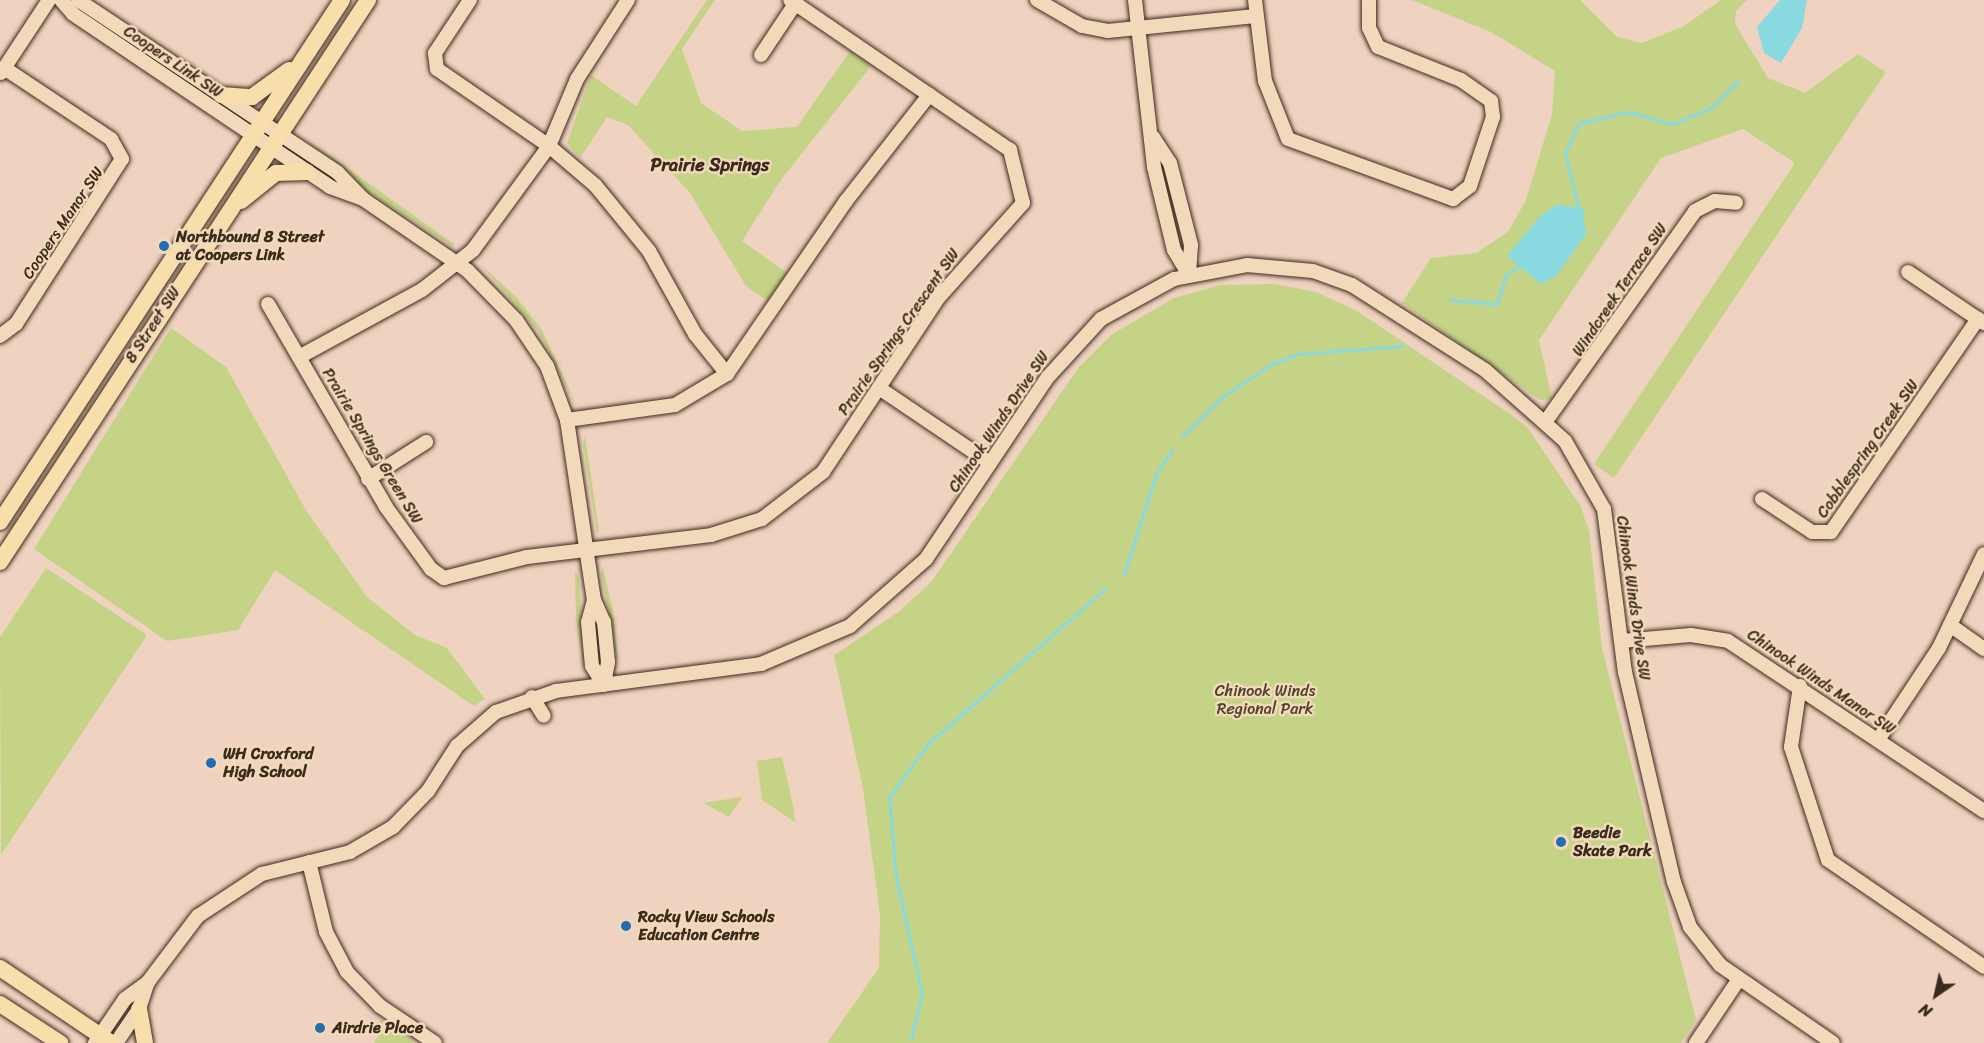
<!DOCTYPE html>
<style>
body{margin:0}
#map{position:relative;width:1984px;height:1043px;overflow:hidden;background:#efd2bf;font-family:Sriracha,sans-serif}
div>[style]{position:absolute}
.green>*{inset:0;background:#c5d387}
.water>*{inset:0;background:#89dae0}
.stream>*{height:3px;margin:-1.5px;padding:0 1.5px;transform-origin:1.5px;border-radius:1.5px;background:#89dae0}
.roads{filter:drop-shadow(0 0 2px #3b2a1e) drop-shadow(0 0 2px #3b2a1e)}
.minor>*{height:14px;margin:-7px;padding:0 7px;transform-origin:7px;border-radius:7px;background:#f1d9b9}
.major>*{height:16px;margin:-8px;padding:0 8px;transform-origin:8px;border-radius:8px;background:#f8deab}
.dots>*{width:16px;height:16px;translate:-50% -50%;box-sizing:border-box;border:3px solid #f1d9b9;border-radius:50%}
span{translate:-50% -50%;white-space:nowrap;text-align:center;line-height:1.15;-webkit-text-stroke:5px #f1d9b9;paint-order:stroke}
.street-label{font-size:16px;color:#3b2a1e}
.poi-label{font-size:16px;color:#3b2a1e;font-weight:700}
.left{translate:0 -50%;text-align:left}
.park-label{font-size:16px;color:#50432e}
.neighbourhood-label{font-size:18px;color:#3b2a1e;font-weight:700}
.north{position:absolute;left:1906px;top:965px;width:60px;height:60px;-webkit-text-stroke:4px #f1d9b9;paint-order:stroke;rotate:214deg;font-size:16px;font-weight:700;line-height:24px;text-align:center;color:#3b2a1e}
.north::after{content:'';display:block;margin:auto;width:21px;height:27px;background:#3b2a1e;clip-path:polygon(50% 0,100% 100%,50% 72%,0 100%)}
</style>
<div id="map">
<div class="green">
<div style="clip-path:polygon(707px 0,715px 0,682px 49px,701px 103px,742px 131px,797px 127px,850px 51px,871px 66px,780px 181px,742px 241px,787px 273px,768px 301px,746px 286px,690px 193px,628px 125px,607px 117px,580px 158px,567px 143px,591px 75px,636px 106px)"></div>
<div style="clip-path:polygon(1412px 0,1580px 0,1617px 37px,1642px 43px,1684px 26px,1721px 0,1747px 0,1736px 11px,1735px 24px,1768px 78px,1805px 93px,1858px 54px,1886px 72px,1614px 478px,1594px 464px,1795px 163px,1743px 129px,1661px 158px,1539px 340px,1552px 399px,1540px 400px,1402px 303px,1431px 258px,1476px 253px,1508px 232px,1526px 200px,1552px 114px,1555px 71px,1491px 32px)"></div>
<div style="clip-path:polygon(305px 138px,454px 244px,453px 247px,367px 191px)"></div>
<div style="clip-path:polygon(481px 265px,517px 298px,542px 330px,577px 407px,538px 331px)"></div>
<div style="clip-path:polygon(1274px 284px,1316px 292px,1357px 311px,1510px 414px,1527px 427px,1581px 507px,1589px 531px,1602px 648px,1696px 1020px,1681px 1043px,827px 1043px,879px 968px,880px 914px,863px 789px,834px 655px,900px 611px,932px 581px,1079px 367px,1111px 335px,1174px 298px,1220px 285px)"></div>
<div style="clip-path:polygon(171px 328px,226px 367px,307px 512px,368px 598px,415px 635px,447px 648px,485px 699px,474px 706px,275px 570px,238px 630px,167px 641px,34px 549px)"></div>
<div style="clip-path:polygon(585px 435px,599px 531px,597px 533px,583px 444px)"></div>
<div style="clip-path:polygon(603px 567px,613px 612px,618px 665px,601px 573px)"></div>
<div style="clip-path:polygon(46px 568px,147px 635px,1px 855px,0 637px)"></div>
<div style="clip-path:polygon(575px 571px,579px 577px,584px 670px,576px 617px)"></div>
<div style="clip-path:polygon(782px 757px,793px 806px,795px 822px,762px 800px,757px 761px)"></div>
<div style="clip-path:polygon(742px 797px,729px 817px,703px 803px)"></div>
<div style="clip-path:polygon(381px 1020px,414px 1043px,374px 1043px,379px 1035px,372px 1030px)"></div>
</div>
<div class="water">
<div style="clip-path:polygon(1780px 0,1807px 0,1802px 28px,1781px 63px,1764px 53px,1757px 27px)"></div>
<div style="clip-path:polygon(1557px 205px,1583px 208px,1586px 234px,1557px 275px,1541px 284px,1507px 256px,1540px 216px)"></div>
</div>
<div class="stream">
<div style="left:1579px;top:211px;width:60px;rotate:-103.6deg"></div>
<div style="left:1565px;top:153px;width:33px;rotate:-65deg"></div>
<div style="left:1579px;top:123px;width:51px;rotate:-12.4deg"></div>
<div style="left:1629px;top:112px;width:46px;rotate:15.3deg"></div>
<div style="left:1673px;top:124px;width:43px;rotate:-23.6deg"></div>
<div style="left:1712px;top:107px;width:37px;rotate:-45deg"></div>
<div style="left:1451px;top:300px;width:46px;rotate:5deg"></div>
<div style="left:1497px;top:304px;width:31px;rotate:-73deg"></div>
<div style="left:1506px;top:274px;width:17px;rotate:-28deg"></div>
<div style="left:1182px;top:437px;width:57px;rotate:-45deg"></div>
<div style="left:1222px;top:397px;width:60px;rotate:-33.4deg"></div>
<div style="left:1272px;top:364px;width:28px;rotate:-21deg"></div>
<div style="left:1298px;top:354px;width:105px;rotate:-4.4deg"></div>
<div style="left:1124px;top:574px;width:107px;rotate:-72.1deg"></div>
<div style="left:1157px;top:472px;width:27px;rotate:-56deg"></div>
<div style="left:911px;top:1040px;width:48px;rotate:-76.8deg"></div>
<div style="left:922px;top:993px;width:119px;rotate:-102.6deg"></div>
<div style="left:896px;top:877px;width:80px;rotate:-95deg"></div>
<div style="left:889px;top:797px;width:67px;rotate:-53.5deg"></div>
<div style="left:929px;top:743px;width:234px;rotate:-41.2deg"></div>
</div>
<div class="roads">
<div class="minor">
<div style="left:61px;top:0;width:18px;rotate:49deg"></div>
<div style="left:73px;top:14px;width:310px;rotate:33.9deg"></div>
<div style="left:330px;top:187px;width:35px;rotate:20deg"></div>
<div style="left:78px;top:0;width:312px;rotate:33.6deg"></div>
<div style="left:338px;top:173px;width:36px;rotate:46deg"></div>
<div style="left:363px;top:199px;width:127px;rotate:34.4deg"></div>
<div style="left:468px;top:271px;width:69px;rotate:45.6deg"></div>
<div style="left:516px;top:320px;width:55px;rotate:56deg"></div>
<div style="left:547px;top:366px;width:58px;rotate:69.7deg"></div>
<div style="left:567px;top:420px;width:182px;rotate:81.5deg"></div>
<div style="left:594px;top:600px;width:24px;rotate:66deg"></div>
<div style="left:604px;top:622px;width:40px;rotate:84.3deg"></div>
<div style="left:608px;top:662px;width:23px;rotate:100deg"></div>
<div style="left:470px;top:0;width:64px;rotate:123.4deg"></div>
<div style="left:435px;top:53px;width:16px;rotate:83deg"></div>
<div style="left:437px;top:69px;width:136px;rotate:34.5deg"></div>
<div style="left:549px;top:146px;width:60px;rotate:40.3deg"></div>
<div style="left:595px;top:185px;width:85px;rotate:50.7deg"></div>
<div style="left:649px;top:251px;width:95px;rotate:61deg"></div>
<div style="left:695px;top:334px;width:51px;rotate:51.3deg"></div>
<div style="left:1037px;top:0;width:52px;rotate:30deg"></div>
<div style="left:1082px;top:26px;width:26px;rotate:11deg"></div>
<div style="left:1108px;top:31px;width:148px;rotate:-5.8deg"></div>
<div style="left:1135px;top:0;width:168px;rotate:83.5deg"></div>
<div style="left:1154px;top:167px;width:85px;rotate:76.5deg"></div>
<div style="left:1174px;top:250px;width:29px;rotate:59deg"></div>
<div style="left:1255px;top:0;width:82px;rotate:83deg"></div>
<div style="left:1265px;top:81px;width:62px;rotate:68.4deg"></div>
<div style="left:1288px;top:139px;width:176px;rotate:20deg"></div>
<div style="left:1453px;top:199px;width:21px;rotate:-37deg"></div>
<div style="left:1470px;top:186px;width:73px;rotate:-71.6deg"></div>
<div style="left:1493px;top:117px;width:16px;rotate:-97deg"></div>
<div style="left:1491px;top:101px;width:37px;rotate:-145deg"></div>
<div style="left:1461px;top:80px;width:89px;rotate:-158.3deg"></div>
<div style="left:1378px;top:47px;width:21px;rotate:-115deg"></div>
<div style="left:1369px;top:28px;width:28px;rotate:-90deg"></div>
<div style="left:761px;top:55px;width:61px;rotate:-56.3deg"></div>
<div style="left:1px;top:73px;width:87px;rotate:-56.7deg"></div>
<div style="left:1153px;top:137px;width:31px;rotate:57deg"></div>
<div style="left:1170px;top:163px;width:85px;rotate:75.6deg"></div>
<div style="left:1191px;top:245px;width:30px;rotate:94deg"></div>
<div style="left:1908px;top:272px;width:92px;rotate:33.9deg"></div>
<div style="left:268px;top:304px;width:235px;rotate:59.8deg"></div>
<div style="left:386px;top:507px;width:77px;rotate:54deg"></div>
<div style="left:431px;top:569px;width:16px;rotate:35deg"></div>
<div style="left:444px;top:578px;width:86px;rotate:-14.2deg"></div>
<div style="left:527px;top:557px;width:185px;rotate:-6.8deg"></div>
<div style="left:711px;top:535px;width:53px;rotate:-17.4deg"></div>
<div style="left:762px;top:519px;width:77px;rotate:-37.6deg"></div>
<div style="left:823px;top:472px;width:210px;rotate:-56.5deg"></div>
<div style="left:939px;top:297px;width:126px;rotate:-48.2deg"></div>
<div style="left:1023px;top:203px;width:55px;rotate:-103.8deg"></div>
<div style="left:1010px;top:150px;width:266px;rotate:-145.7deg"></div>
<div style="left:0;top:336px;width:20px;rotate:-37deg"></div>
<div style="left:16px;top:324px;width:196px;rotate:-57.3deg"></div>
<div style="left:122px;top:159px;width:23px;rotate:-119deg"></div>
<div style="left:111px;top:139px;width:128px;rotate:-146.4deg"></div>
<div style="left:299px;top:357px;width:140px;rotate:-28.6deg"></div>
<div style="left:422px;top:290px;width:65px;rotate:-38.1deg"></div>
<div style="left:473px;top:250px;width:129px;rotate:-53.8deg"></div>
<div style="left:549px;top:146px;width:73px;rotate:-67.3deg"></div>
<div style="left:577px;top:79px;width:94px;rotate:-57.2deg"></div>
<div style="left:879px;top:388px;width:134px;rotate:34deg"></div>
<div style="left:567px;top:420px;width:109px;rotate:-7.9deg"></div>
<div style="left:675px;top:405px;width:61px;rotate:-30.8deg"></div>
<div style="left:727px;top:374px;width:210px;rotate:-55.5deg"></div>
<div style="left:846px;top:201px;width:135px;rotate:-51.9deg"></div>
<div style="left:1546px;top:421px;width:257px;rotate:-54.6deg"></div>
<div style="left:1695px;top:211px;width:22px;rotate:-27deg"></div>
<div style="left:1715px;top:201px;width:21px;rotate:5deg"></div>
<div style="left:368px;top:479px;width:69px;rotate:-32.5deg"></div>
<div style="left:1762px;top:499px;width:60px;rotate:33.4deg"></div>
<div style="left:1812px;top:532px;width:19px"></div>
<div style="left:1831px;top:532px;width:259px;rotate:-55.4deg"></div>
<div style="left:594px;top:600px;width:23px;rotate:105deg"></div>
<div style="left:588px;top:622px;width:44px;rotate:84.8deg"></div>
<div style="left:592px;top:666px;width:22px;rotate:58deg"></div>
<div style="left:1950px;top:625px;width:42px;rotate:35.2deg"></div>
<div style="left:1621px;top:641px;width:70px;rotate:-4.9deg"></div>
<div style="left:1691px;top:635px;width:37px;rotate:9deg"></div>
<div style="left:1728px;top:641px;width:307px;rotate:33.6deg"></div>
<div style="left:1800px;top:686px;width:62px;rotate:98.4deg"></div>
<div style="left:1791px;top:747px;width:119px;rotate:71.9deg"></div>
<div style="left:1828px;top:860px;width:189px;rotate:34.4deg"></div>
<div style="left:532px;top:697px;width:22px;rotate:58deg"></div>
<div style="left:1878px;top:740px;width:110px;rotate:-56.5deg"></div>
<div style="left:1939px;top:648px;width:104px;rotate:-64.4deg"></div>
<div style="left:309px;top:862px;width:72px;rotate:76.3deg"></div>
<div style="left:326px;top:932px;width:45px;rotate:62.3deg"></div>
<div style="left:347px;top:972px;width:47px;rotate:45.9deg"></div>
<div style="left:380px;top:1006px;width:66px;rotate:33.9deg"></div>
<div style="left:95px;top:1043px;width:53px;rotate:-55.7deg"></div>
<div style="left:125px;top:999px;width:29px;rotate:-36deg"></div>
<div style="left:116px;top:1043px;width:41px;rotate:-55.9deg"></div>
<div style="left:139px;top:1009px;width:28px;rotate:-72deg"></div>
<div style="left:148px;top:982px;width:83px;rotate:-52.9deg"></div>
<div style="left:198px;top:916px;width:77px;rotate:-33.3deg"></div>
<div style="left:262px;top:874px;width:91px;rotate:-14deg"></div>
<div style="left:350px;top:852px;width:50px;rotate:-30.2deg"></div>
<div style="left:393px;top:827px;width:50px;rotate:-45.8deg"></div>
<div style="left:428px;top:791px;width:54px;rotate:-57.2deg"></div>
<div style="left:457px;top:746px;width:52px;rotate:-41.1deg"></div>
<div style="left:496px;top:712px;width:64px;rotate:-19.3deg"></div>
<div style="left:556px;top:691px;width:207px;rotate:-7.5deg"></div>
<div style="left:761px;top:664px;width:97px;rotate:-23.1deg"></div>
<div style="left:850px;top:626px;width:101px;rotate:-41.4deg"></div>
<div style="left:926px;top:559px;width:219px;rotate:-56.2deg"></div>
<div style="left:1048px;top:377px;width:79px;rotate:-47.6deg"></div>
<div style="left:1101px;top:319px;width:83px;rotate:-28.7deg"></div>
<div style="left:1174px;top:279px;width:74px;rotate:-10.9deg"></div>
<div style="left:1247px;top:265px;width:66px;rotate:5.2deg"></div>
<div style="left:1313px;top:271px;width:41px;rotate:19.7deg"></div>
<div style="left:1352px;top:285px;width:158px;rotate:32.6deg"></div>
<div style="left:1485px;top:370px;width:107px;rotate:41.6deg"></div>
<div style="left:1565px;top:441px;width:78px;rotate:60.2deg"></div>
<div style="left:1604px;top:509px;width:164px;rotate:82.7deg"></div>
<div style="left:1625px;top:672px;width:216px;rotate:76.9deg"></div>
<div style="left:1674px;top:882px;width:48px;rotate:70.4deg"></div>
<div style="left:1690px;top:927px;width:48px;rotate:51.7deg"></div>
<div style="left:1720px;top:965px;width:137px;rotate:34.6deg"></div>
<div style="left:1696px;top:1043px;width:77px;rotate:-56.1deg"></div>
</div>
<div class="major">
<div style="left:221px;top:95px;width:31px;rotate:4deg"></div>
<div style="left:252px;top:97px;width:46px;rotate:-36.1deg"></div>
<div style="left:241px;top:201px;width:45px;rotate:-38.7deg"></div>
<div style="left:276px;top:173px;width:31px;rotate:-2deg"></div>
<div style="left:0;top:522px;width:624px;rotate:-56.77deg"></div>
<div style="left:0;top:562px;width:672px;rotate:-56.78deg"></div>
<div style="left:0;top:968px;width:134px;rotate:34deg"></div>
<div style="left:0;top:1004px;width:72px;rotate:33deg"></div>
<div style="left:139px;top:1009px;width:35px;rotate:80deg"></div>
</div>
</div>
<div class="dots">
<div style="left:164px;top:246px;background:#1f6fb2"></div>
<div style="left:211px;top:763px;background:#1f6fb2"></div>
<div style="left:1561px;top:842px;background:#1f6fb2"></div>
<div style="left:626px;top:926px;background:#1f6fb2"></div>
<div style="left:320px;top:1028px;background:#1f6fb2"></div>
</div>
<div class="street-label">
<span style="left:173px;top:62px;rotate:34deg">Coopers Link SW</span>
<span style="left:63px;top:223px;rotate:-56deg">Coopers Manor SW</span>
<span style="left:1620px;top:290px;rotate:-56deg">Windcreek Terrace SW</span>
<span style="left:153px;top:325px;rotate:-57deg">8 Street SW</span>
<span style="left:899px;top:332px;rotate:-55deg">Prairie Springs Crescent SW</span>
<span style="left:999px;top:422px;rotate:-56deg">Chinook Winds Drive SW</span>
<span style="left:372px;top:446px;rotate:59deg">Prairie Springs Green SW</span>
<span style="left:1868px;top:449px;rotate:-55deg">Cobblespring Creek SW</span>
<span style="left:1633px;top:598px;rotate:82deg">Chinook Winds Drive SW</span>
<span style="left:1821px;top:682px;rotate:34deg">Chinook Winds Manor SW</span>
</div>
<div class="poi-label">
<span class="left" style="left:176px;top:246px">Northbound 8 Street<br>at Coopers Link</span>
<span class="left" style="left:223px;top:763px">WH Croxford<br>High School</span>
<span class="left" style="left:1573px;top:842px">Beedie<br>Skate Park</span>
<span class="left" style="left:638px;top:926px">Rocky View Schools<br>Education Centre</span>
<span class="left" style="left:332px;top:1028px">Airdrie Place</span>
</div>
<div class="park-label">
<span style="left:1265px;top:700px">Chinook Winds<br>Regional Park</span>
</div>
<div class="neighbourhood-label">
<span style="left:710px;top:165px">Prairie Springs</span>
</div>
<div class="north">N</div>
</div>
